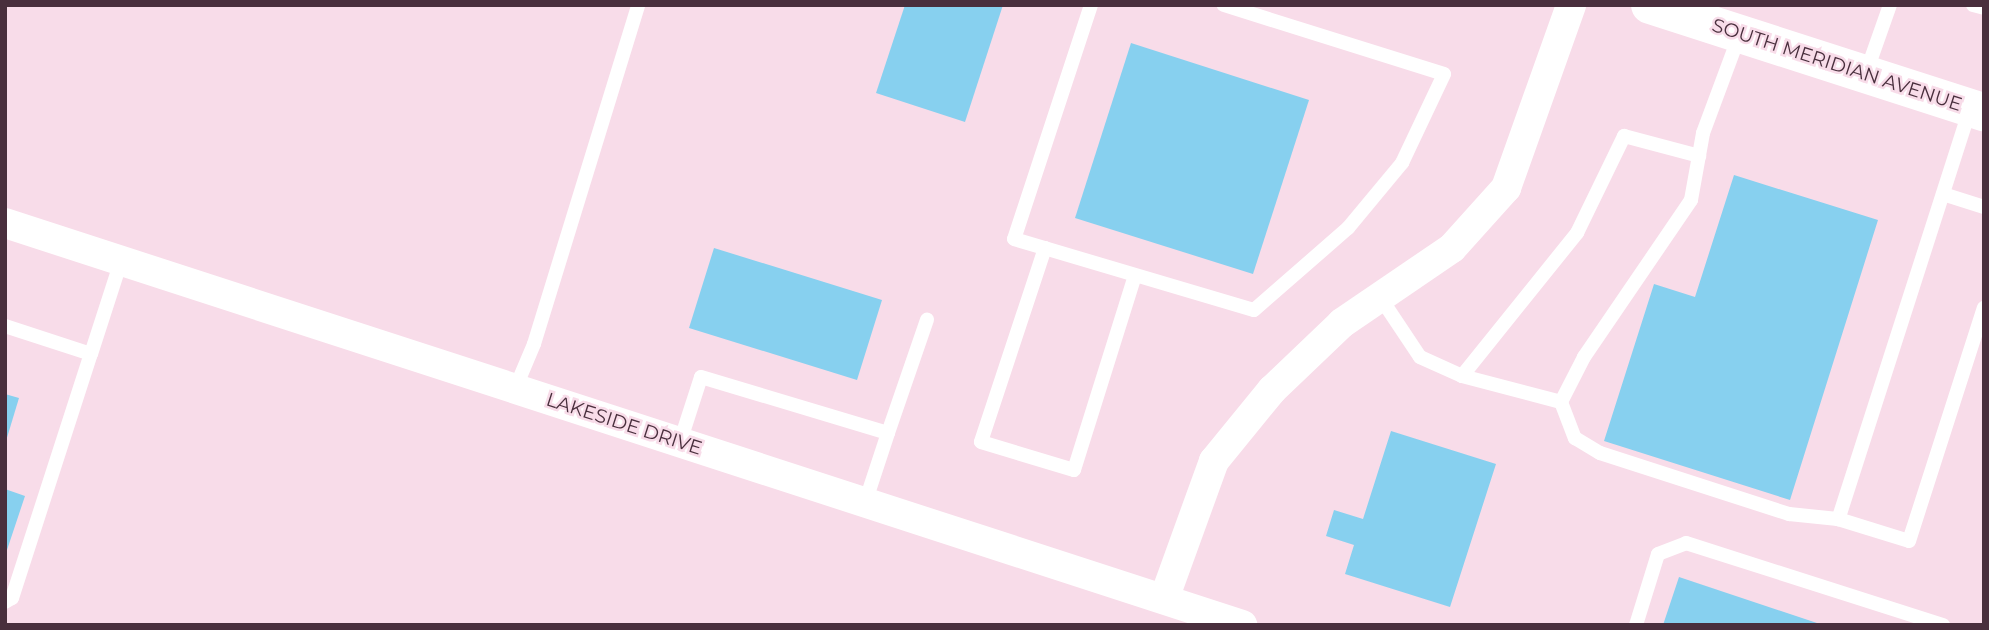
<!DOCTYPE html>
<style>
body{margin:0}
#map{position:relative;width:1989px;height:630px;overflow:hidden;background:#f8dce9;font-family:Montserrat,sans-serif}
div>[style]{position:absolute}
.building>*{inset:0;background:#87d0ef}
.lane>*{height:14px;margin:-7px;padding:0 7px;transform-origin:7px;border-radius:7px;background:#fff}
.street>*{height:30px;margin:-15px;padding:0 15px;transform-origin:15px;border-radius:15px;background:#fff}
.secondary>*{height:38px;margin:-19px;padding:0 19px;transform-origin:19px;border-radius:19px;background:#fff}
span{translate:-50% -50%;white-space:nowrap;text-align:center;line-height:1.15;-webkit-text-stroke:5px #f8dce9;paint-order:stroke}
.street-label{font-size:19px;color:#492f3d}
.frame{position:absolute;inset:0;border:7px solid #492f3d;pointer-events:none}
</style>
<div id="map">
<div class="building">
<div style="clip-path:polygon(905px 5px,1003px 5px,965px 122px,876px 93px)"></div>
<div style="clip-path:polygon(1131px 43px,1309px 100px,1253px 274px,1075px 218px)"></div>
<div style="clip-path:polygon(1734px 175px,1878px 220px,1790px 500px,1604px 441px,1654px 284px,1695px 297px)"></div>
<div style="clip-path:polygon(714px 248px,882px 300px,857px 380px,689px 328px)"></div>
<div style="clip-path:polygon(5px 394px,19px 398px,6px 441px,5px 441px)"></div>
<div style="clip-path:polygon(1391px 431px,1496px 464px,1450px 607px,1345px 574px,1354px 545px,1326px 536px,1334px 510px,1363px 519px)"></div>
<div style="clip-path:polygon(5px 489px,25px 496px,6px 553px,5px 553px)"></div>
<div style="clip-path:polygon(1679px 577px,1820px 624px,1820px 625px,1663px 625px)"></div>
</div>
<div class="lane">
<div style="left:1091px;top:5px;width:246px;rotate:108.2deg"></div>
<div style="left:1014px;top:239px;width:250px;rotate:16.5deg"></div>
<div style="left:1254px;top:310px;width:125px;rotate:-41.1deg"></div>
<div style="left:1348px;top:228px;width:85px;rotate:-50.3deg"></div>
<div style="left:1402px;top:163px;width:98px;rotate:-64.7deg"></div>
<div style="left:1444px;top:74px;width:231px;rotate:-162.6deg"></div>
<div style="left:1973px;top:5px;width:11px;rotate:15deg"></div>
<div style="left:1866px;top:73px;width:72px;rotate:-70.6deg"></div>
<div style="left:1970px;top:109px;width:431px;rotate:107.8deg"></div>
<div style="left:1838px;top:519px;width:74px;rotate:17.2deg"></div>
<div style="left:1909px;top:541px;width:245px;rotate:-72.2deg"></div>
<div style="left:1943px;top:194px;width:43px;rotate:17.6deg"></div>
<div style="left:1045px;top:248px;width:204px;rotate:108.3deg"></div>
<div style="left:981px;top:442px;width:97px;rotate:16.8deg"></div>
<div style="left:1074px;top:470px;width:204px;rotate:-72.6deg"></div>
<div style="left:1380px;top:297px;width:72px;rotate:56.3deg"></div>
<div style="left:1420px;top:357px;width:46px;rotate:24.3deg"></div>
<div style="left:1462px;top:376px;width:102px;rotate:14.7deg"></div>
<div style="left:1561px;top:402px;width:51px;rotate:-62.9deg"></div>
<div style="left:1584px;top:357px;width:190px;rotate:-55.7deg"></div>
<div style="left:1691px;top:200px;width:68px;rotate:-79.8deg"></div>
<div style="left:1703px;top:133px;width:103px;rotate:-69.6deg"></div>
<div style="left:5px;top:326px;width:90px;rotate:18deg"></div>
<div style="left:91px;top:354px;width:98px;rotate:-72.1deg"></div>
<div style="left:1462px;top:376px;width:184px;rotate:-51.2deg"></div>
<div style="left:1577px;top:233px;width:108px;rotate:-64.1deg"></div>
<div style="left:1624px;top:136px;width:78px;rotate:14.9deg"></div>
<div style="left:515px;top:389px;width:49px;rotate:-67.1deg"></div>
<div style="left:534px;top:344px;width:355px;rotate:-72.9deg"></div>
<div style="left:1561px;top:402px;width:39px;rotate:69deg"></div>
<div style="left:1575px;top:438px;width:29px;rotate:31deg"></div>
<div style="left:1600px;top:453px;width:199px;rotate:17.9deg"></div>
<div style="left:1789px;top:514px;width:49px;rotate:5.8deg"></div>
<div style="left:888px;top:433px;width:120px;rotate:-71deg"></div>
<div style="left:680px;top:442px;width:68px;rotate:-72.1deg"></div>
<div style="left:701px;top:377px;width:195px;rotate:16.7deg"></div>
<div style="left:888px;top:433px;width:74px;rotate:108.2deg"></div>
<div style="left:5px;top:602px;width:8px;rotate:-30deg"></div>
<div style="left:12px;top:598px;width:256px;rotate:-72.1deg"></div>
<div style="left:1636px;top:625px;width:74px;rotate:-72.8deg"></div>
<div style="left:1658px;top:554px;width:30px;rotate:-21deg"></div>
<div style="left:1686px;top:543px;width:270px;rotate:17.7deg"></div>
</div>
<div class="street">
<div style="left:5px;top:223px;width:1301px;rotate:18deg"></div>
<div style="left:1164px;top:599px;width:147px;rotate:-70.1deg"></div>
<div style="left:1214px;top:461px;width:92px;rotate:-50.8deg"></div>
<div style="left:1272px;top:390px;width:97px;rotate:-43.7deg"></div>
<div style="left:1342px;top:323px;width:133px;rotate:-34.3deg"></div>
<div style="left:1452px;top:248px;width:81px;rotate:-48deg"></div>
<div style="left:1506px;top:188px;width:194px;rotate:-70.4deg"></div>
</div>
<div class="secondary">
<div style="left:1650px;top:5px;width:351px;rotate:17.8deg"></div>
</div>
<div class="street-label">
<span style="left:1837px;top:65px;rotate:18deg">SOUTH MERIDIAN AVENUE</span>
<span style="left:624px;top:424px;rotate:18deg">LAKESIDE DRIVE</span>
</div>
<div class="frame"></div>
</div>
